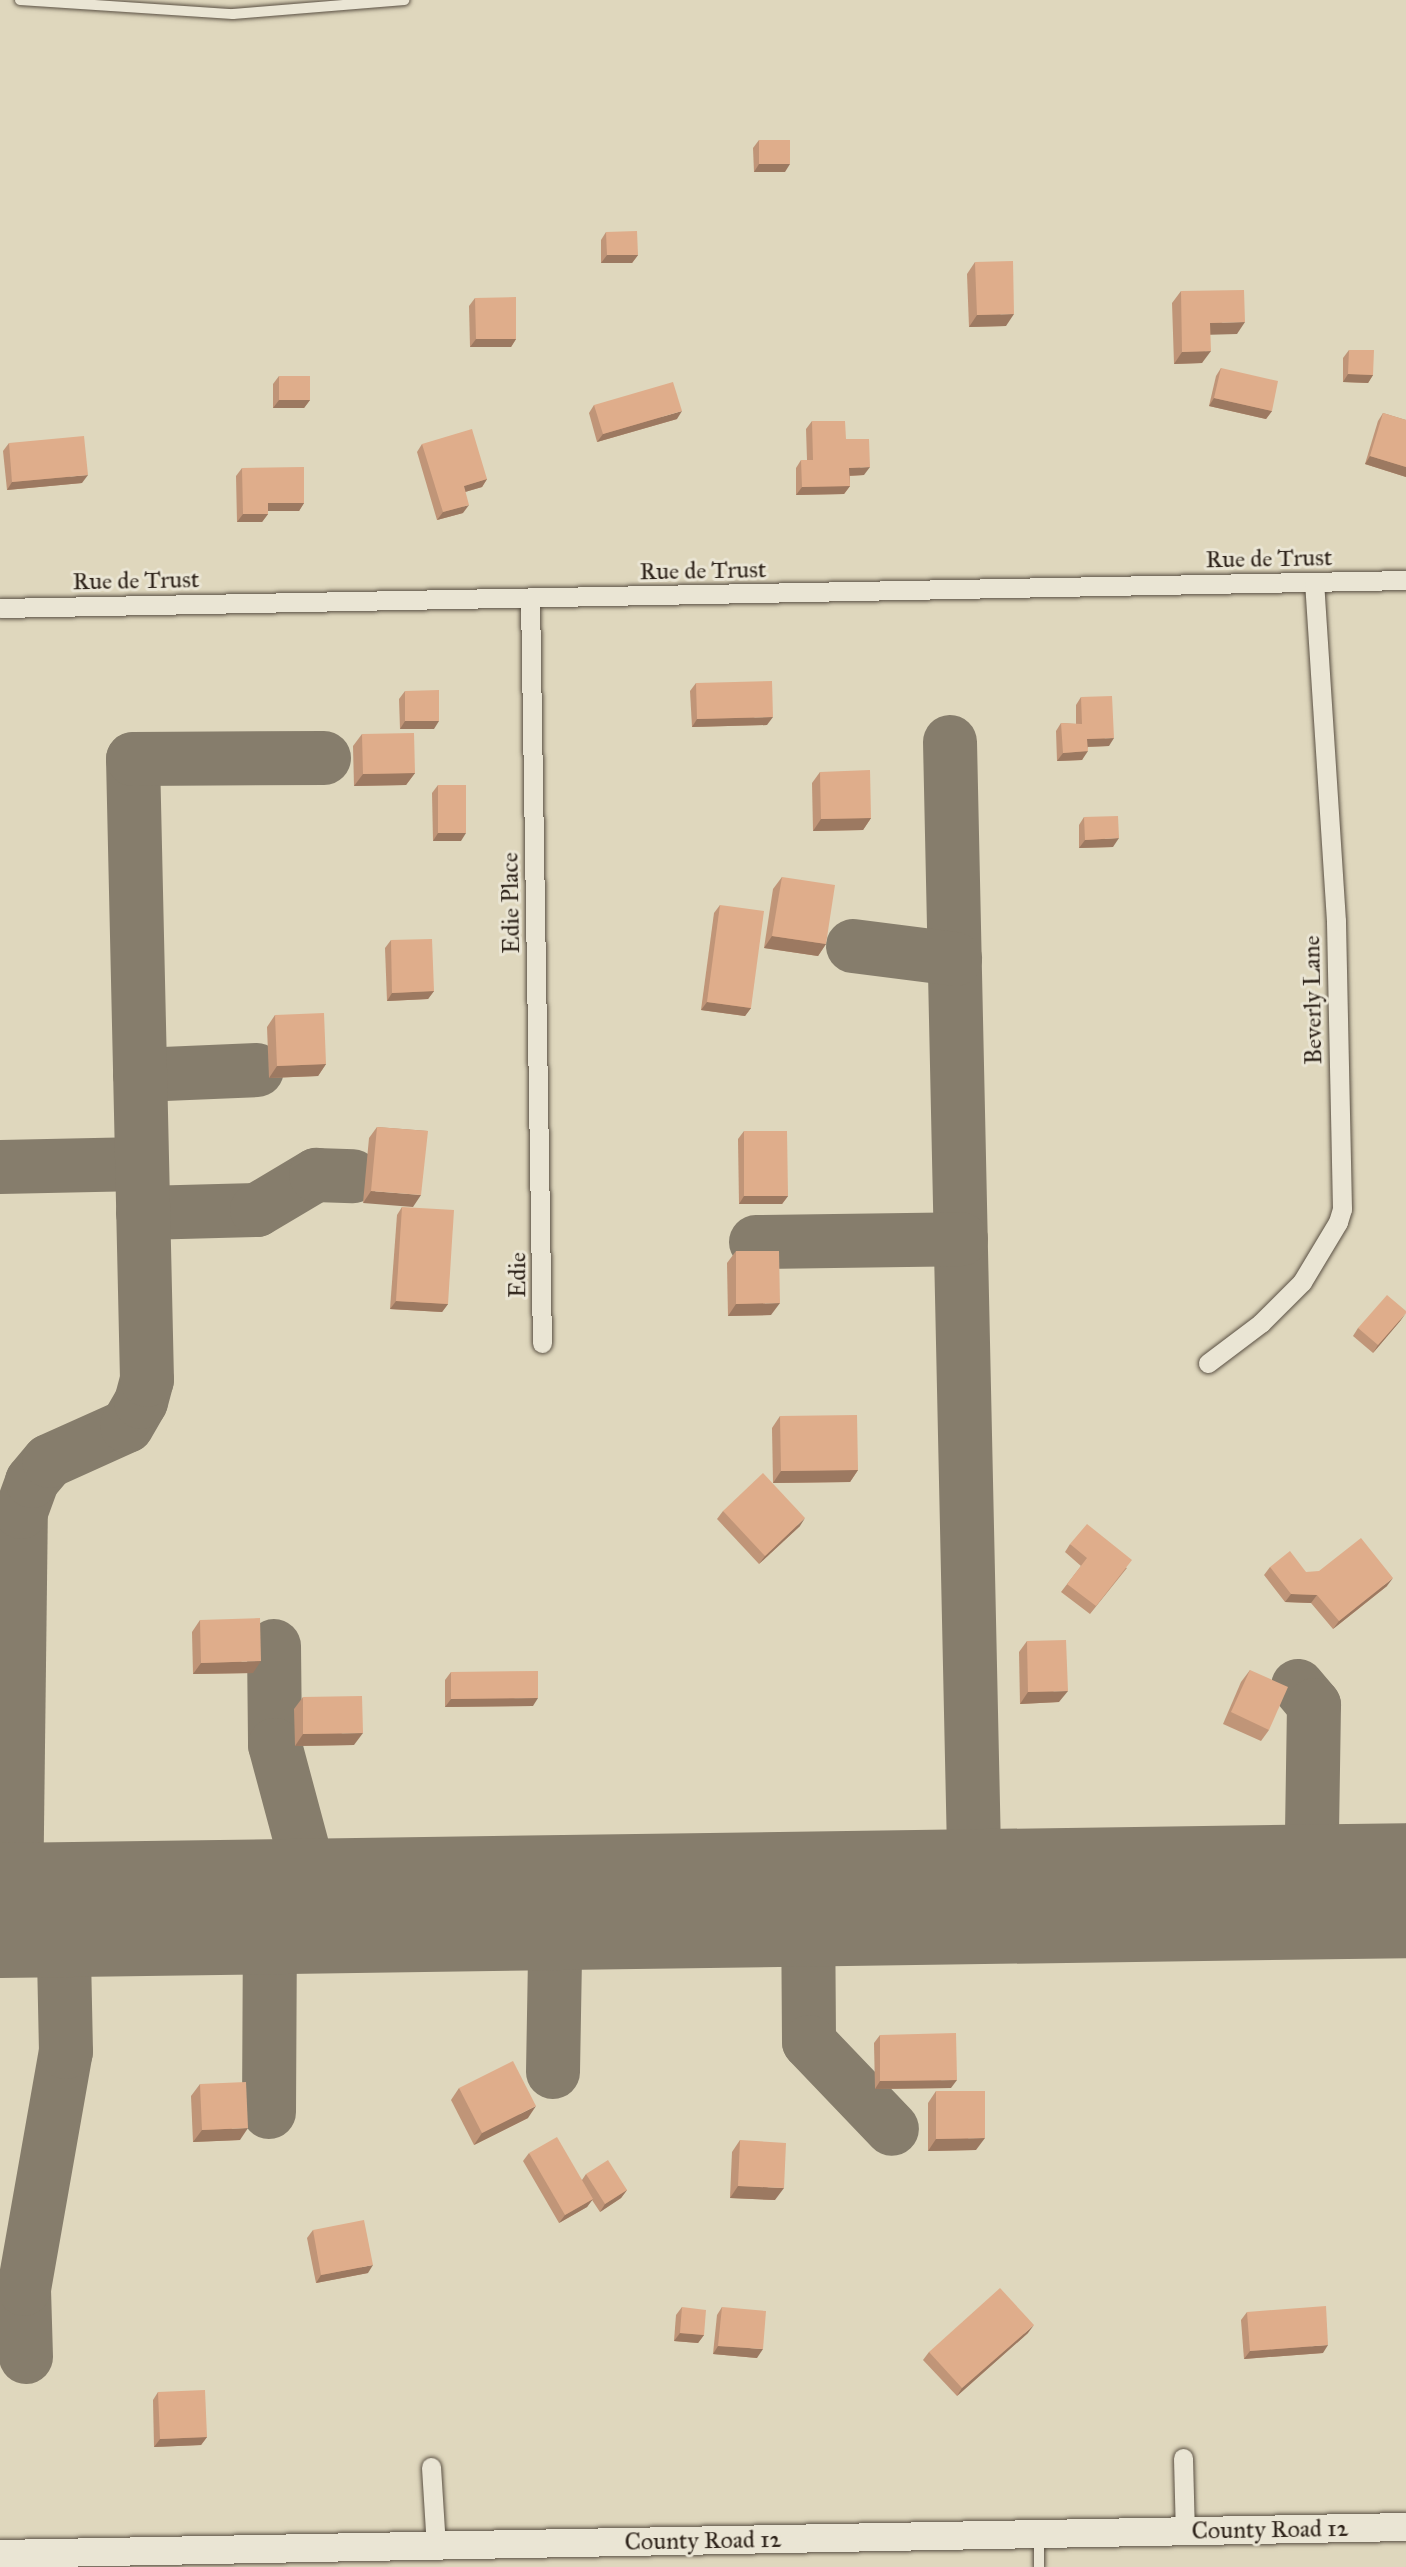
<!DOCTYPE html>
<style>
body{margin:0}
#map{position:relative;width:1406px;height:2567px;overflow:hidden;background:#dfd7bd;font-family:"IM FELL Great Primer",serif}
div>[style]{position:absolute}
.taxiway>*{height:54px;margin:-27px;padding:0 27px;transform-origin:27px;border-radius:27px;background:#867d6c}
.runway>*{height:135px;margin:-67.5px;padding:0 67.5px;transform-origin:67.5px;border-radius:67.5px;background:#867d6c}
.roads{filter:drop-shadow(0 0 2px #5a5043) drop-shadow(0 0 2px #5a5043)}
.lane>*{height:10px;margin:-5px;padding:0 5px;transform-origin:5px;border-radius:5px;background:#eae5d4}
.street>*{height:19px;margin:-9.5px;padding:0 9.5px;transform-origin:9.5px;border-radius:9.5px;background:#eae5d4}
.secondary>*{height:28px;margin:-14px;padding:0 14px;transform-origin:14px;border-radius:14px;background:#eae5d4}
.wall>*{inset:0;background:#c09578}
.shaded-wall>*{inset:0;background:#9c7961}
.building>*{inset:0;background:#dfad8b}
span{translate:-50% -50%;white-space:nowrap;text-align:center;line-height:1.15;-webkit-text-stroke:6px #eae5d4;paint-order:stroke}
.street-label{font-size:24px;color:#2e231a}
</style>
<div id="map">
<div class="taxiway">
<div style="left:950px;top:742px;width:1154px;rotate:88.76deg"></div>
<div style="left:853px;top:946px;width:103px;rotate:7.3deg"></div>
<div style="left:140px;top:1075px;width:117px;rotate:-2.4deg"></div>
<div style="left:0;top:1167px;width:142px;rotate:-1.2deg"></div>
<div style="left:143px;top:1213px;width:114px;rotate:-1.5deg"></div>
<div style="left:257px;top:1210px;width:69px;rotate:-30.7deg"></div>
<div style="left:316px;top:1175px;width:37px;rotate:2deg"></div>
<div style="left:756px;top:1242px;width:205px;rotate:-0.8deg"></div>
<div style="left:274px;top:1646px;width:99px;rotate:89.4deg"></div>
<div style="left:275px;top:1745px;width:166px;rotate:75deg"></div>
<div style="left:1298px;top:1686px;width:25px;rotate:50deg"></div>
<div style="left:1314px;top:1705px;width:186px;rotate:90.9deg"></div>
<div style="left:808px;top:1898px;width:144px;rotate:89.6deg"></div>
<div style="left:809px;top:2042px;width:120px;rotate:46.3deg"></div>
<div style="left:16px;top:1910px;width:398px;rotate:-89.3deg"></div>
<div style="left:21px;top:1512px;width:33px;rotate:-70deg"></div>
<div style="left:32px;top:1481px;width:26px;rotate:-50deg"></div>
<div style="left:49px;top:1461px;width:85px;rotate:-24.2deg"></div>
<div style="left:127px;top:1426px;width:28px;rotate:-60deg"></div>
<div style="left:141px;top:1402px;width:23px;rotate:-75deg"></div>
<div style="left:147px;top:1380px;width:621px;rotate:-91.29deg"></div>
<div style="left:133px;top:759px;width:191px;rotate:-0.3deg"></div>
<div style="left:553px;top:2072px;width:170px;rotate:-89deg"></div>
<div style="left:269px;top:2112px;width:206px;rotate:-89.7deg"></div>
<div style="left:26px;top:2357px;width:68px;rotate:-91.7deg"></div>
<div style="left:24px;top:2289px;width:241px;rotate:-80deg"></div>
<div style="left:66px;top:2052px;width:143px;rotate:-91.2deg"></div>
</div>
<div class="runway">
<div style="left:0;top:1910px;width:1406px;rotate:-0.81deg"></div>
</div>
<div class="roads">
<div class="lane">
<div style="left:20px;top:0;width:213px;rotate:3.8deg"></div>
<div style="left:233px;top:14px;width:172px;rotate:-4.7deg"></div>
<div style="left:1039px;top:2535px;width:32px;rotate:90deg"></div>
</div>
<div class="street">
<div style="left:530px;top:598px;width:745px;rotate:89.08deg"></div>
<div style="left:0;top:608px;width:1406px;rotate:-1.14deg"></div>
<div style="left:1208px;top:1363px;width:66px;rotate:-37deg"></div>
<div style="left:1261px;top:1323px;width:58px;rotate:-45deg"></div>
<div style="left:1302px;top:1282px;width:70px;rotate:-59deg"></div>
<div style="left:1338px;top:1222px;width:14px;rotate:-73deg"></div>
<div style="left:1342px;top:1209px;width:288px;rotate:-91.2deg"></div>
<div style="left:1336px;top:921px;width:339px;rotate:-93.7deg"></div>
<div style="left:1183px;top:2458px;width:74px;rotate:88.5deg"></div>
<div style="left:431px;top:2467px;width:79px;rotate:86.4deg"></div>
</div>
<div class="secondary">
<div style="left:0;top:2554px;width:1406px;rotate:-1.1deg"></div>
</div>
</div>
<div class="wall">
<div style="clip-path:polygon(759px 140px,785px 172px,754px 172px,753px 148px)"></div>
<div style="clip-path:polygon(606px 232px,638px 255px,632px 263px,601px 263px,601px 240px)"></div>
<div style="clip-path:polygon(975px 262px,1006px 326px,969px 327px,967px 274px)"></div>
<div style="clip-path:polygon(1181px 291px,1237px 334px,1210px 334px,1202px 363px,1174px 364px,1172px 303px)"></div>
<div style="clip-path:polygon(475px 298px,516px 339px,511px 347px,470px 347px,469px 306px)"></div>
<div style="clip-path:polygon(1349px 350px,1373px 375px,1368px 383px,1343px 382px,1343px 358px)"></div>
<div style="clip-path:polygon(1221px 368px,1272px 411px,1266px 419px,1209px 406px,1216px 376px)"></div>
<div style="clip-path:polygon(279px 376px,310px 400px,304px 408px,273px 408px,273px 384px)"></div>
<div style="clip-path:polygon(594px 405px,677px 419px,597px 442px,589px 413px)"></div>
<div style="clip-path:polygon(1383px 413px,1406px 420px,1406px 477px,1365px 464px,1378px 421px)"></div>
<div style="clip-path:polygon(812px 421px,846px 439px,864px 475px,850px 476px,850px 486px,844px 494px,796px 495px,796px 468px,801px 460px,807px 460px,806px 429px)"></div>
<div style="clip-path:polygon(9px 443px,82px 483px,7px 490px,3px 451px)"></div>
<div style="clip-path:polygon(422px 444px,487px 479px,482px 487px,465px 492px,463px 513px,437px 520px,417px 452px)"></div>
<div style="clip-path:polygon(242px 468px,304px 503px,299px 511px,268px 511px,268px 514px,262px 522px,237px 522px,236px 476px)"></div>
<div style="clip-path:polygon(696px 683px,767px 725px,692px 727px,690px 691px)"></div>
<div style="clip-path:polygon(405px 691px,434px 729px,400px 729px,399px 699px)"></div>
<div style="clip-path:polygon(1081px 697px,1109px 746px,1088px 747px,1082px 760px,1057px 761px,1056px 731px,1061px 723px,1076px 724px,1076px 705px)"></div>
<div style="clip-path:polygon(362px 734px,415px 773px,406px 785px,354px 786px,353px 746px)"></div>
<div style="clip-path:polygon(820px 772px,871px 818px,863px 830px,813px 831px,812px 783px)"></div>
<div style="clip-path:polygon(438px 785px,461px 841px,433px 841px,432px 793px)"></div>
<div style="clip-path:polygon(1084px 817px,1113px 847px,1079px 848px,1079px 825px)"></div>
<div style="clip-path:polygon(782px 877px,826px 944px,818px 956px,764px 948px,773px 889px)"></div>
<div style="clip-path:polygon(720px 905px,751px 1008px,745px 1016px,701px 1010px,714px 913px)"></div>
<div style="clip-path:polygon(391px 940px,434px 991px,428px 999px,387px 1001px,385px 948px)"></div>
<div style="clip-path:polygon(275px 1015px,326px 1064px,318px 1076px,269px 1078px,267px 1027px)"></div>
<div style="clip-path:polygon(377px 1127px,428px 1131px,363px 1203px,369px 1138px)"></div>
<div style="clip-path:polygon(744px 1131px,788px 1196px,782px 1204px,739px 1204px,738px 1139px)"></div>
<div style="clip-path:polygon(402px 1207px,448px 1304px,442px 1312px,390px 1309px,397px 1215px)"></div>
<div style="clip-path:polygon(736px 1251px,771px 1315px,728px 1316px,727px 1263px)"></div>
<div style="clip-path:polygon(1401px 1320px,1373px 1353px,1353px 1336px,1358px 1328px)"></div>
<div style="clip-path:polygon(780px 1416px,858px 1470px,850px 1482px,773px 1483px,772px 1428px)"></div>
<div style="clip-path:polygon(723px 1511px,800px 1526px,759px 1564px,717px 1519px)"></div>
<div style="clip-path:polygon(1070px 1544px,1127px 1568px,1090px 1614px,1061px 1592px,1081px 1566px,1065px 1552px)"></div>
<div style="clip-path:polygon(1270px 1567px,1306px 1572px,1387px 1586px,1333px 1629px,1311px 1603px,1285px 1602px,1264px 1575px)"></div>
<div style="clip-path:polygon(200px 1620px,253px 1673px,193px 1674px,192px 1632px)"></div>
<div style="clip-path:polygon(1027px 1641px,1059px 1702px,1020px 1704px,1019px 1652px)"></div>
<div style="clip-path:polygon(1250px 1670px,1269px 1730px,1261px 1741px,1223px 1724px,1241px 1682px)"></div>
<div style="clip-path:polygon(451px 1672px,533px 1706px,445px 1707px,445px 1680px)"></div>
<div style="clip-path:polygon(303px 1697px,354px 1745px,295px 1746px,294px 1709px)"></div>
<div style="clip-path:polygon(880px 2035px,951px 2088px,875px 2089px,874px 2043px)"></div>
<div style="clip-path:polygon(200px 2084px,240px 2140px,193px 2142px,191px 2096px)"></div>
<div style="clip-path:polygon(459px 2088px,528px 2118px,474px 2145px,451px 2100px)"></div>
<div style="clip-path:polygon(936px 2091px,976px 2150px,928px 2151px,928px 2103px)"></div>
<div style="clip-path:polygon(740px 2140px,775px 2200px,730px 2198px,732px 2152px)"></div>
<div style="clip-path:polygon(529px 2153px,582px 2180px,586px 2174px,627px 2190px,621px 2198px,600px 2212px,592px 2200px,587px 2207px,559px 2223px,523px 2161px)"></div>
<div style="clip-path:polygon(313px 2230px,368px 2273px,316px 2283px,307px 2238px)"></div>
<div style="clip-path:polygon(682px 2307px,704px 2335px,698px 2343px,674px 2341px,676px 2315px)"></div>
<div style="clip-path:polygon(722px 2307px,757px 2358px,713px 2354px,717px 2315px)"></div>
<div style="clip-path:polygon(1247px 2312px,1323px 2353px,1244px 2359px,1241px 2320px)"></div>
<div style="clip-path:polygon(1028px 2333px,957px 2396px,923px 2360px,929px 2352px)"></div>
<div style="clip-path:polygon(158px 2392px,207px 2437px,201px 2445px,154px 2447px,153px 2400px)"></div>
</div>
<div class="shaded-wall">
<div style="clip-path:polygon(759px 164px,790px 164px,785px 172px,754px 172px)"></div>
<div style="clip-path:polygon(607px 255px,638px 255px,632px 263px,601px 263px)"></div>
<div style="clip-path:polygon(1014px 314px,1006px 326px,969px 327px,977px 315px)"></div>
<div style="clip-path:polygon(1245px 322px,1237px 334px,1202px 335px,1210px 323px)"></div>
<div style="clip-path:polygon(476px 339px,516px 339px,511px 347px,470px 347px)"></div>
<div style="clip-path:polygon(1211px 351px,1202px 363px,1174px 364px,1182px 352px)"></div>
<div style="clip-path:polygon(1348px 374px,1373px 375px,1368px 383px,1343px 382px)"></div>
<div style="clip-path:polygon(1214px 398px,1272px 411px,1266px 419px,1209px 406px)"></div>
<div style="clip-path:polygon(279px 400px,310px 400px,304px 408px,273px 408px)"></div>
<div style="clip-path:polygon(682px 411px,677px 419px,597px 442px,603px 434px)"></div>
<div style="clip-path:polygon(1370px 456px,1406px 467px,1406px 477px,1365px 464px)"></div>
<div style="clip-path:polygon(870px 467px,864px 475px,844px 476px,849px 468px)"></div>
<div style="clip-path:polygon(88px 475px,82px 483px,7px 490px,12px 482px)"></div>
<div style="clip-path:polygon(487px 479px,482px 487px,458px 494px,464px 486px)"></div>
<div style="clip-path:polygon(850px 486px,844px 494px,796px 495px,802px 487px)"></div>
<div style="clip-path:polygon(268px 503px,304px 503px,299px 511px,262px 511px)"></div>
<div style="clip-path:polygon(469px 505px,463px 513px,437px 520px,443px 512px)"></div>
<div style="clip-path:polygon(243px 514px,268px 514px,262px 522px,237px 522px)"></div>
<div style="clip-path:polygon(773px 717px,767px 725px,692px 727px,697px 719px)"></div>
<div style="clip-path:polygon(405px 721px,439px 721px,434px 729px,400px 729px)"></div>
<div style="clip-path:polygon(1114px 738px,1109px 746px,1082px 747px,1087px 739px)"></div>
<div style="clip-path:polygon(1088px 751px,1082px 760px,1057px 761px,1063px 753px)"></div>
<div style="clip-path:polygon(415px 773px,406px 785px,354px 786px,363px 774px)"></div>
<div style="clip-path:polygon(871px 818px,863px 830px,813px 831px,821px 819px)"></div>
<div style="clip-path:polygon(438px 833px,466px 833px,461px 841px,433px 841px)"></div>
<div style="clip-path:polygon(1119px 838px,1113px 847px,1079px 848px,1085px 840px)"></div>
<div style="clip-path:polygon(772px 936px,826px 944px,818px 956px,764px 948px)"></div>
<div style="clip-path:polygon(434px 991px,428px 999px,387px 1001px,392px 993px)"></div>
<div style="clip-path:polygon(707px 1002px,751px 1008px,745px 1016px,701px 1010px)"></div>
<div style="clip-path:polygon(326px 1064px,318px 1076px,269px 1078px,277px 1066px)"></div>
<div style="clip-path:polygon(371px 1191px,421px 1195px,413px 1207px,363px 1203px)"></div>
<div style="clip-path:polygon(744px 1196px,788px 1196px,782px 1204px,739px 1204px)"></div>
<div style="clip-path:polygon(396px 1301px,448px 1304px,442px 1312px,390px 1309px)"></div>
<div style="clip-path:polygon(780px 1303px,771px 1315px,728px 1316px,736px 1304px)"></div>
<div style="clip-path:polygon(1406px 1313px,1401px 1320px,1373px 1353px,1378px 1345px)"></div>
<div style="clip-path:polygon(858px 1470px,850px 1482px,773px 1483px,781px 1471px)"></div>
<div style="clip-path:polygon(805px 1518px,800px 1526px,759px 1564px,765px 1556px)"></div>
<div style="clip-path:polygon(1393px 1578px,1387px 1586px,1333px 1629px,1339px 1621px)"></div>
<div style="clip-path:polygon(1291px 1594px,1317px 1595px,1311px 1603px,1285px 1602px)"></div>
<div style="clip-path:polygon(261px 1661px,253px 1673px,193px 1674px,201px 1663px)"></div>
<div style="clip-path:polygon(1068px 1691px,1059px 1702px,1020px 1704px,1028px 1692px)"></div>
<div style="clip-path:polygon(538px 1698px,533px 1706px,445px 1707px,451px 1699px)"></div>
<div style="clip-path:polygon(363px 1733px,354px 1745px,295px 1746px,303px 1734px)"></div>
<div style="clip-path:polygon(957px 2080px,951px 2088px,875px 2089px,880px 2081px)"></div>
<div style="clip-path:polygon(536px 2106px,528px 2118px,474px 2145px,482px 2133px)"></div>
<div style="clip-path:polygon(248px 2128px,240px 2140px,193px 2142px,202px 2130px)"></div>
<div style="clip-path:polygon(985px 2138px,976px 2150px,928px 2151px,936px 2139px)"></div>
<div style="clip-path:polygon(738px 2186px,784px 2188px,775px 2200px,730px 2198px)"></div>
<div style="clip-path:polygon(627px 2190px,621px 2198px,600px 2212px,605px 2204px)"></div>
<div style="clip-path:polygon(593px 2199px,587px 2207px,559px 2223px,565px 2215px)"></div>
<div style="clip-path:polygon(373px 2265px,368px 2273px,316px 2283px,321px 2275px)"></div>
<div style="clip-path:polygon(1034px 2325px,1028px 2333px,957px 2396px,962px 2388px)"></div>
<div style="clip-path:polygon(680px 2333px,704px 2335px,698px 2343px,674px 2341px)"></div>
<div style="clip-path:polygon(1328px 2345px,1323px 2353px,1244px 2359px,1250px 2351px)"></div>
<div style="clip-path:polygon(718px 2346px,763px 2349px,757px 2358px,713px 2354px)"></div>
<div style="clip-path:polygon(207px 2437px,201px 2445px,154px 2447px,160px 2439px)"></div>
</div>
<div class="building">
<div style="clip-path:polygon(759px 140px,790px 140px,790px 164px,759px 164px)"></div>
<div style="clip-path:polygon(637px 231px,638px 255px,607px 255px,606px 232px)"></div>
<div style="clip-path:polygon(1013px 261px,1014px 314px,977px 315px,975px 262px)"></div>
<div style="clip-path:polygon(1244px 290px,1245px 322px,1210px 323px,1211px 351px,1182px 352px,1181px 291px)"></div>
<div style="clip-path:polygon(516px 297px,516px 339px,476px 339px,475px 298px)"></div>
<div style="clip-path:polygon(1349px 350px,1374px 350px,1373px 375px,1348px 374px)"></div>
<div style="clip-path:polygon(1221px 368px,1278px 381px,1272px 411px,1214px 398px)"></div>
<div style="clip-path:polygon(279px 376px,310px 376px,310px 400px,279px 400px)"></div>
<div style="clip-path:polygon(673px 382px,682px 411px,603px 434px,594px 405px)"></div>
<div style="clip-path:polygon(1383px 413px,1406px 420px,1406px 467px,1370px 456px)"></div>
<div style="clip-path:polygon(812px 421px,845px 421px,846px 439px,869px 439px,870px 467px,849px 468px,850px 486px,802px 487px,801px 460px,813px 460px)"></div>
<div style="clip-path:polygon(472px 429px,487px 479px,464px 486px,469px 505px,443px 512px,422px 444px)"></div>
<div style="clip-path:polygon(84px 436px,88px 475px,12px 482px,9px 443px)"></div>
<div style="clip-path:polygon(304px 467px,304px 503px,268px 503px,268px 514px,243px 514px,242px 468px)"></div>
<div style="clip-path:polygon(772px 681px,773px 717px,697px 719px,696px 683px)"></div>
<div style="clip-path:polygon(439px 690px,439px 721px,405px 721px,405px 691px)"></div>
<div style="clip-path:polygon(1112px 696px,1114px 738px,1087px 739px,1088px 751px,1063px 753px,1061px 723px,1082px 724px,1081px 697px)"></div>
<div style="clip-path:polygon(414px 733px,415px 773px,363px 774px,362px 734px)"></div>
<div style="clip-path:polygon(870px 770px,871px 818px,821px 819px,820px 772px)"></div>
<div style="clip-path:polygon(438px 785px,466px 785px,466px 833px,438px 833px)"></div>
<div style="clip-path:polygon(1118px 816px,1119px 838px,1085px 840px,1084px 817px)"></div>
<div style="clip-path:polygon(782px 877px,835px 885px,826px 944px,772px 936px)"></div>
<div style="clip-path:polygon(720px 905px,764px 911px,751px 1008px,707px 1002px)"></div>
<div style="clip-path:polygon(432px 939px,434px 991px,392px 993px,391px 940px)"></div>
<div style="clip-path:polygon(324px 1013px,326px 1064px,277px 1066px,275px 1015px)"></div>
<div style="clip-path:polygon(377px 1127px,428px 1131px,421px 1195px,371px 1191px)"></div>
<div style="clip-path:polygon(744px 1131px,787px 1131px,788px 1196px,744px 1196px)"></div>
<div style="clip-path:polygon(402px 1207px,454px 1210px,448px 1304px,396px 1301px)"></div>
<div style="clip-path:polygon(736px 1251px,779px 1251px,780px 1303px,736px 1304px)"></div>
<div style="clip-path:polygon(1387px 1295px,1406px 1311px,1406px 1313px,1378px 1345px,1358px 1328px)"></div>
<div style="clip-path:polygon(857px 1415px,858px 1470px,781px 1471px,780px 1416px)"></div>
<div style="clip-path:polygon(763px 1473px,805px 1518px,765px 1556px,723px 1511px)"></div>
<div style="clip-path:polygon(1087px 1524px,1132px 1560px,1096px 1606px,1067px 1584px,1087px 1558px,1070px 1544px)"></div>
<div style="clip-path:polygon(1361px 1538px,1393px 1578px,1339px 1621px,1317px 1595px,1291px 1594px,1270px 1567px,1290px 1551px,1306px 1572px,1319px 1571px)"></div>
<div style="clip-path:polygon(260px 1618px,261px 1661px,201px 1663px,200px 1620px)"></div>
<div style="clip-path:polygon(1066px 1640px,1068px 1691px,1028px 1692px,1027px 1641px)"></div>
<div style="clip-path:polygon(1250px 1670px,1288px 1687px,1269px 1730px,1231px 1712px)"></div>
<div style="clip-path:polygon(538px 1671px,538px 1698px,451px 1699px,451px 1672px)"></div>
<div style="clip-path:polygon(362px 1696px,363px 1733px,303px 1734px,303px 1697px)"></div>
<div style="clip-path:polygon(956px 2033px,957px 2080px,880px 2081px,880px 2035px)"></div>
<div style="clip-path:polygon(513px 2061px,536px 2106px,482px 2133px,459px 2088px)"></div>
<div style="clip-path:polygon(246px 2082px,248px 2128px,202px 2130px,200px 2084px)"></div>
<div style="clip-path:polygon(936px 2091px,985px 2091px,985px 2138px,936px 2139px)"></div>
<div style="clip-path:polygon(557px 2137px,593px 2199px,565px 2215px,529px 2153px)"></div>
<div style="clip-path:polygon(740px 2140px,786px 2143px,784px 2188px,738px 2186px)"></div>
<div style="clip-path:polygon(608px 2160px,627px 2190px,605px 2204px,586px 2174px)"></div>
<div style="clip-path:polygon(364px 2220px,373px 2265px,321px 2275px,313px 2230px)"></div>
<div style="clip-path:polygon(1000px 2288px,1034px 2325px,962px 2388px,929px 2352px)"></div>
<div style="clip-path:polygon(1326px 2306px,1328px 2345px,1250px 2351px,1247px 2312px)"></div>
<div style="clip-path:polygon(682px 2307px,706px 2310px,704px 2335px,680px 2333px)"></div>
<div style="clip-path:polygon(722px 2307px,766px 2311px,763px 2349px,718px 2346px)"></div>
<div style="clip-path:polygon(205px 2390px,207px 2437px,160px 2439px,158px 2392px)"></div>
</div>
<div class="street-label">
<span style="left:1269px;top:559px;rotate:-1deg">Rue de Trust</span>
<span style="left:703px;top:571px;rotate:-1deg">Rue de Trust</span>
<span style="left:136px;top:581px;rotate:-1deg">Rue de Trust</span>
<span style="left:511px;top:903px;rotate:-91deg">Edie Place</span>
<span style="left:1313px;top:1000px;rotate:-91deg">Beverly Lane</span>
<span style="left:518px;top:1275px;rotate:-90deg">Edie</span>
<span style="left:1270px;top:2530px;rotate:-1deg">County Road 12</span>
<span style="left:703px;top:2541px;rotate:-1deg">County Road 12</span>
</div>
</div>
